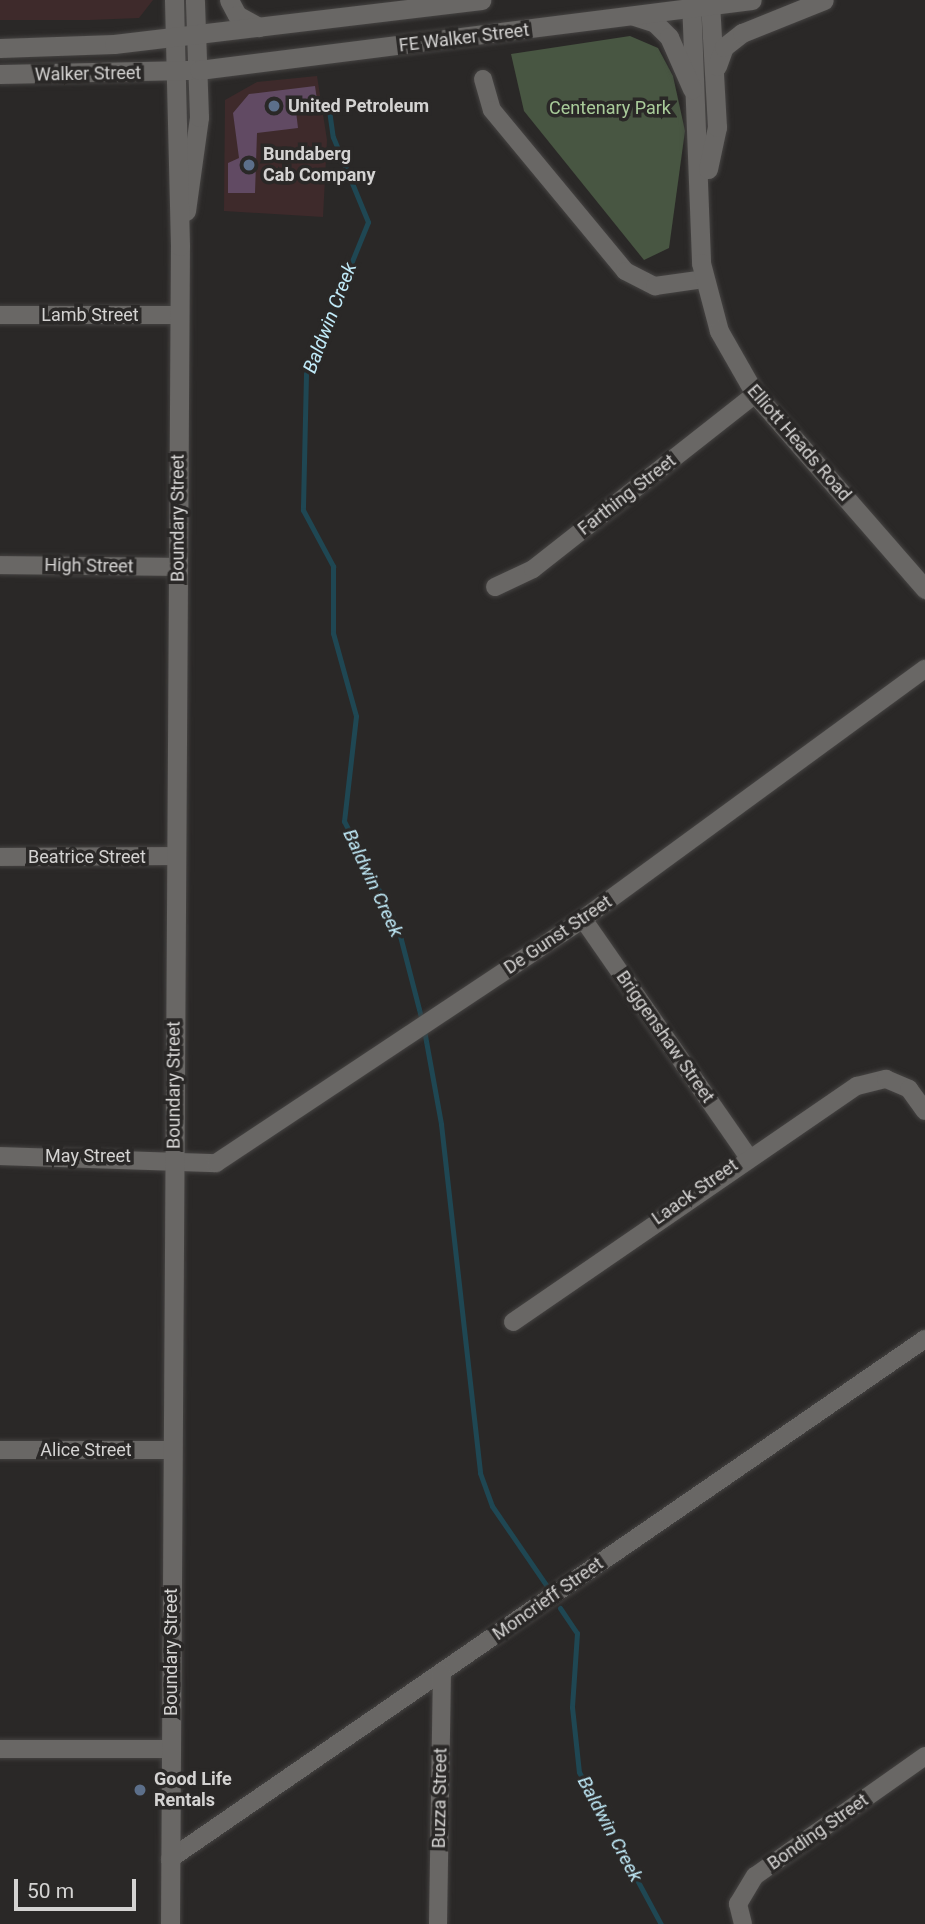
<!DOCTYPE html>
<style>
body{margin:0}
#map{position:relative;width:925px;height:1924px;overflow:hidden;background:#2a2827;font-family:Roboto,sans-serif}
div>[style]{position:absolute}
.commercial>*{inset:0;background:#3e2a2b}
.green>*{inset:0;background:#485642}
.stream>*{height:5px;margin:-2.5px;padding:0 2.5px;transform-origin:2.5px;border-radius:2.5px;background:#1f4753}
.building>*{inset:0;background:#614a63}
.roads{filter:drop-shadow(0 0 2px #454342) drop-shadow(0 0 2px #454342)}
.minor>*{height:18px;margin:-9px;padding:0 9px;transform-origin:9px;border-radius:9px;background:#696765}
.tertiary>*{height:19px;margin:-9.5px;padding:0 9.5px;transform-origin:9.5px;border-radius:9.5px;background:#696765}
.secondary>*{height:19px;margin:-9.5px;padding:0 9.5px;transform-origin:9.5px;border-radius:9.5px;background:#696765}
.dots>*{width:19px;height:19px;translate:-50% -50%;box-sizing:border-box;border:4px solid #2a2827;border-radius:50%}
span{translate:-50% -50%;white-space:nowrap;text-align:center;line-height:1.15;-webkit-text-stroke:7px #2a2827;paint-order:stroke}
.street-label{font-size:18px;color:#d4d3d2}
.poi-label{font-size:18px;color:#d4d3d2;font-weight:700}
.left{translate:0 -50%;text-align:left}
.park-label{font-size:18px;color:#a9cc9a}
.water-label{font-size:19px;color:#c1ebf9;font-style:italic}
.scale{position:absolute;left:14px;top:1879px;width:122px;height:32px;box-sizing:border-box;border:4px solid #d4d3d2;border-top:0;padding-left:9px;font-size:21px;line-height:24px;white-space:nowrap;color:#d4d3d2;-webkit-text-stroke:5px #2a2827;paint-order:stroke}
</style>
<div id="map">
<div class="commercial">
<div style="clip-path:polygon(0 0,153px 0,139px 18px,90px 20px,0 20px)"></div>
<div style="clip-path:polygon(317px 76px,327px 140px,323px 217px,224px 211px,225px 100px,257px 82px)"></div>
</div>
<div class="green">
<div style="clip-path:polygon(630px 36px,658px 48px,673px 76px,685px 131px,669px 248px,644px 260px,524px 111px,511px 54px)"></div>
</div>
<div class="stream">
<div style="left:328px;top:103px;width:34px;rotate:82deg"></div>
<div style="left:333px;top:137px;width:92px;rotate:67.6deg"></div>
<div style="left:368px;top:222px;width:164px;rotate:112.2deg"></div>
<div style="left:306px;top:374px;width:136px;rotate:91.3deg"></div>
<div style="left:303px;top:510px;width:64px;rotate:61.8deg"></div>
<div style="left:333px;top:566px;width:67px;rotate:90deg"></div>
<div style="left:333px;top:633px;width:86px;rotate:74.5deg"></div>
<div style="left:356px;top:716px;width:106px;rotate:96.5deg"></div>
<div style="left:344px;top:821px;width:120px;rotate:63.2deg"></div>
<div style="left:398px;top:928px;width:96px;rotate:75.5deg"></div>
<div style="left:424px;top:1030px;width:96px;rotate:79.7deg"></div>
<div style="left:441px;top:1124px;width:351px;rotate:83.6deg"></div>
<div style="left:480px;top:1473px;width:35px;rotate:70deg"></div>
<div style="left:492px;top:1506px;width:96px;rotate:55.6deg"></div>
<div style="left:560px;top:1608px;width:30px;rotate:56deg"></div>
<div style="left:577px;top:1633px;width:74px;rotate:93.9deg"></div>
<div style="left:572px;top:1707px;width:65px;rotate:83.9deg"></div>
<div style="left:579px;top:1772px;width:173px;rotate:61.7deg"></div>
</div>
<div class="building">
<div style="clip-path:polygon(315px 86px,317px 100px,295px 103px,298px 128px,257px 133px,255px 193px,228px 193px,228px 163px,239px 158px,233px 113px,249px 94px)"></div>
</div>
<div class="roads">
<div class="minor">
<div style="left:483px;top:79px;width:32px;rotate:74deg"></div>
<div style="left:492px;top:110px;width:209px;rotate:50.4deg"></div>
<div style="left:625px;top:271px;width:34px;rotate:27deg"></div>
<div style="left:655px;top:286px;width:49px;rotate:-8.1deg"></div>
<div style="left:0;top:315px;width:179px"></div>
<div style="left:0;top:565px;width:178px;rotate:0.6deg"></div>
<div style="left:495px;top:587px;width:42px;rotate:-25.3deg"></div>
<div style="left:533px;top:569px;width:283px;rotate:-38.2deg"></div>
<div style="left:0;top:857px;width:174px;rotate:-0.3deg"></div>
<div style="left:583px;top:919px;width:287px;rotate:55.2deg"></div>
<div style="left:0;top:1156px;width:216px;rotate:1.9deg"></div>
<div style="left:216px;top:1163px;width:441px;rotate:-33.6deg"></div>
<div style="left:583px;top:919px;width:424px;rotate:-36.2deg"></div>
<div style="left:513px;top:1322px;width:417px;rotate:-34.5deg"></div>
<div style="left:857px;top:1086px;width:30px;rotate:-14deg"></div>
<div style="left:886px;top:1079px;width:25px;rotate:23deg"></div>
<div style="left:909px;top:1089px;width:27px;rotate:54deg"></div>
<div style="left:0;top:1450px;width:171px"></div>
<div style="left:0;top:1749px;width:171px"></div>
<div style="left:170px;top:1859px;width:917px;rotate:-34.56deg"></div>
<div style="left:438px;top:1924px;width:252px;rotate:-89.1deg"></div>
<div style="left:743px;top:1924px;width:21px;rotate:-104deg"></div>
<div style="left:738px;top:1904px;width:33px;rotate:-59deg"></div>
<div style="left:755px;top:1876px;width:208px;rotate:-35.2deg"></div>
</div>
<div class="tertiary">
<div style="left:229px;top:0;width:17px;rotate:62deg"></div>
<div style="left:237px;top:15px;width:25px;rotate:29deg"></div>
<div style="left:691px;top:0;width:263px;rotate:87.8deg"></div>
<div style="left:701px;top:263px;width:70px;rotate:75.2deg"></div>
<div style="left:719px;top:331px;width:73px;rotate:60.3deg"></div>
<div style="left:755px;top:394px;width:259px;rotate:48.9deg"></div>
<div style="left:634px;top:16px;width:22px;rotate:18deg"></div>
<div style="left:655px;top:23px;width:20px;rotate:45deg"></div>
<div style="left:669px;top:37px;width:57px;rotate:66.1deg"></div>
<div style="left:708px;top:169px;width:43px;rotate:-77.9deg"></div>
<div style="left:717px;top:127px;width:127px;rotate:-93.2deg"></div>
<div style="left:186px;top:211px;width:95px;rotate:-82.1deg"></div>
<div style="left:199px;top:117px;width:117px;rotate:-92deg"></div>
<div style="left:170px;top:1924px;width:1678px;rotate:-89.66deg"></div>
<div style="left:180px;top:246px;width:246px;rotate:-91.4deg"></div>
</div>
<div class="secondary">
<div style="left:0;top:48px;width:114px;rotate:-2deg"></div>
<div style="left:114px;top:44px;width:370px;rotate:-6.8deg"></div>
<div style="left:717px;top:66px;width:20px;rotate:-70deg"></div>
<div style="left:724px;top:47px;width:23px;rotate:-38deg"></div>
<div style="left:742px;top:33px;width:88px;rotate:-21.9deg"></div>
<div style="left:0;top:74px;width:199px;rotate:-1.2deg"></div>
<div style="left:199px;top:70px;width:557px;rotate:-7.21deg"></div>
</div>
</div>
<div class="dots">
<div style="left:274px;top:106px;background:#5c6f8a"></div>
<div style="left:249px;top:165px;background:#5c6f8a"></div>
<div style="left:140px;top:1790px;background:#5c6f8a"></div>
</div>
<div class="street-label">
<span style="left:464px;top:38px;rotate:-7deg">FE Walker Street</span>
<span style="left:88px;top:74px;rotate:-1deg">Walker Street</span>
<span style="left:90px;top:315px">Lamb Street</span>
<span style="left:799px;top:443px;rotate:49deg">Elliott Heads Road</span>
<span style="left:627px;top:495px;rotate:-38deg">Farthing Street</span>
<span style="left:178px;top:518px;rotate:-90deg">Boundary Street</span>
<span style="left:89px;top:566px;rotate:1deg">High Street</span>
<span style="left:87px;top:857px">Beatrice Street</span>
<span style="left:558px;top:935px;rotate:-34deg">De Gunst Street</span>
<span style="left:665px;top:1037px;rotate:55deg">Briggenshaw Street</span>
<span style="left:174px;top:1085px;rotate:-90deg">Boundary Street</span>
<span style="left:88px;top:1156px">May Street</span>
<span style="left:695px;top:1192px;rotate:-35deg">Laack Street</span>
<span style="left:86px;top:1450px">Alice Street</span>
<span style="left:548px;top:1599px;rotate:-35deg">Moncrieff Street</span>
<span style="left:171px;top:1652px;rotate:-90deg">Boundary Street</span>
<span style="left:440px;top:1798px;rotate:-89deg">Buzza Street</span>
<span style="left:818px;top:1832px;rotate:-35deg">Bonding Street</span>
</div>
<div class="poi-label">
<span class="left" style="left:288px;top:106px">United Petroleum</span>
<span class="left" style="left:263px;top:165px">Bundaberg<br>Cab Company</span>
<span class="left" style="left:154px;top:1790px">Good Life<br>Rentals</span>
</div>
<div class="park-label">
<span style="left:610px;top:108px">Centenary Park</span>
</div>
<div class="water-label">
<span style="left:330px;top:318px;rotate:-69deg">Baldwin Creek</span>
<span style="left:373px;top:883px;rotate:65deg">Baldwin Creek</span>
<span style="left:610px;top:1829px;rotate:62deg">Baldwin Creek</span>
</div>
<div class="scale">50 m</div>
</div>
